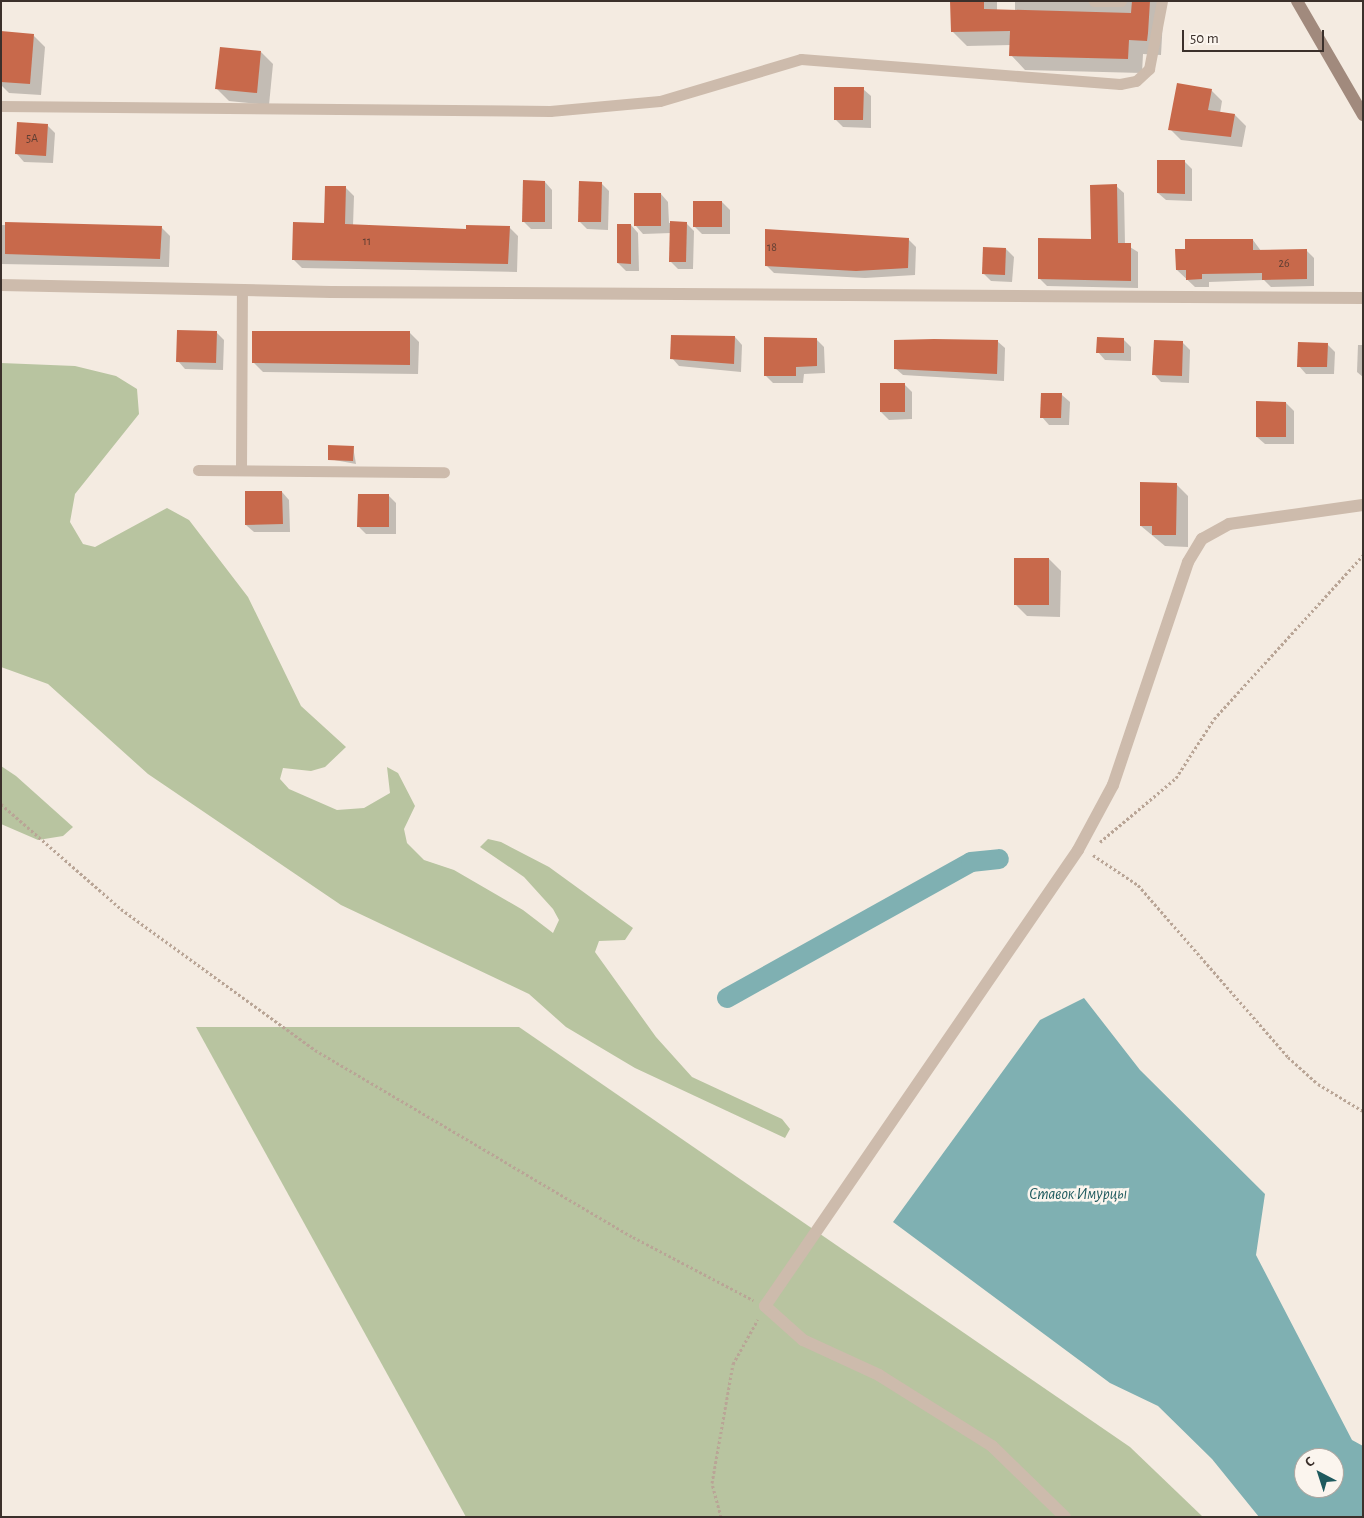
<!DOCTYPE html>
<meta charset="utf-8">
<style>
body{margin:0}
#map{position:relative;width:1364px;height:1518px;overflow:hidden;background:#f4ebe1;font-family:"Alegreya Sans",sans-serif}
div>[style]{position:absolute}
.green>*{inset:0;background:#b8c4a0}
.water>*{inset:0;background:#7fb0b2}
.shadow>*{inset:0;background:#0003}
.canal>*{height:20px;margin:-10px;padding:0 10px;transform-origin:10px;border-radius:10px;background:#7fb0b2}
.building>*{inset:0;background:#c8694b}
.path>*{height:3px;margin-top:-1.5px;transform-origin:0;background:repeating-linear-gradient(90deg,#b9a596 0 2.5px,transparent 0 5px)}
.lane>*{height:11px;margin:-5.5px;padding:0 5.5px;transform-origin:5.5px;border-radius:5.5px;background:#cdbbac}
.street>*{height:12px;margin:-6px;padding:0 6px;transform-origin:6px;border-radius:6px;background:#cdbbac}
.secondary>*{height:12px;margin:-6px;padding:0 6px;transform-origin:6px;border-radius:6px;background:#a18a7d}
span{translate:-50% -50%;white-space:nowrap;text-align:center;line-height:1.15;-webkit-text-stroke:5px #fbf5ee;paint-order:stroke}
.number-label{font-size:12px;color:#5e3e33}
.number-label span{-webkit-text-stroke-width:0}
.water-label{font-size:16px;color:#1f5a5e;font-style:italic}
.frame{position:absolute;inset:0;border:2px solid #3b302b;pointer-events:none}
.north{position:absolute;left:1294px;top:1448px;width:50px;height:50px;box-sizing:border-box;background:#fbf5ee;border:1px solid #aea6a0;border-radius:50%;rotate:320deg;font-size:14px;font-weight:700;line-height:20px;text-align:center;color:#3b302b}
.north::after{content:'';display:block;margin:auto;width:18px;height:22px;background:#1f5a5e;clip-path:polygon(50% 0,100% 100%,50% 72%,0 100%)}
.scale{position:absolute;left:1182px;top:30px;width:142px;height:22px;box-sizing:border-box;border:2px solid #3b302b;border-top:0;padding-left:6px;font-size:15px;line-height:18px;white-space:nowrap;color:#3b302b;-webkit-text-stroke:4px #fbf5ee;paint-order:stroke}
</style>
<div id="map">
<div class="green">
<div style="clip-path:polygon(1px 363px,75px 366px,116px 376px,137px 389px,139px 414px,75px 494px,70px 522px,83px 544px,95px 547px,167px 508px,189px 520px,248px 597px,301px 706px,346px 747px,325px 767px,311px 771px,283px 768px,280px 779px,289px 789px,337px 810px,364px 808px,390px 793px,387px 767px,398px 773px,415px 806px,404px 829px,407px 843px,424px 860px,454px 870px,523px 910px,553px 933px,559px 920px,553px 909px,524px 877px,480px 847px,488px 839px,501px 842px,549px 867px,633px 928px,625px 940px,599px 941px,595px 952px,656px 1037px,692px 1077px,782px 1119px,790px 1129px,785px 1138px,635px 1068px,566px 1027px,529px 994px,341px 905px,148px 774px,48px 684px,1px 667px)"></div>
<div style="clip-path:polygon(1px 766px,16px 776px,73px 827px,63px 836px,38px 840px,1px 824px)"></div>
<div style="clip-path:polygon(196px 1027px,519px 1027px,1130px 1447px,1203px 1517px,466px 1517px)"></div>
</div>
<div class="water">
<div style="clip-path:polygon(evenodd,1084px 998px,1140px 1070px,1265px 1194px,1256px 1255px,1352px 1440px,1363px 1446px,1363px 1517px,1259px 1517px,1212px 1459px,1158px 1406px,1110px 1383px,893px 1222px,1040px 1020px,1084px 998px,1304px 1458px,1334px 1458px,1334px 1488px,1304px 1488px,1304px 1458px)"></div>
</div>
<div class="shadow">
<div style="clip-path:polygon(952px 1px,997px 1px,997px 10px,1015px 11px,1015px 1px,1164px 1px,1161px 55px,1143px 54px,1142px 73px,1025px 70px,1011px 55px,1011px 45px,967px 46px,952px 31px)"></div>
<div style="clip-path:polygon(1px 33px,33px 35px,45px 47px,41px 95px,9px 93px,1px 85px)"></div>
<div style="clip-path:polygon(261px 52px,273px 64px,269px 105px,229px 101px,217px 89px)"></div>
<div style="clip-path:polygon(863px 89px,871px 96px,871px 128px,843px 127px,835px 119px)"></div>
<div style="clip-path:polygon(1211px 90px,1222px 101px,1220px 113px,1235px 115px,1246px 126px,1242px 147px,1181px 140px,1170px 129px)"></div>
<div style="clip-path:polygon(47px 125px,55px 133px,53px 163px,24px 162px,17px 154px)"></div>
<div style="clip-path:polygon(1185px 162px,1192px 169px,1192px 201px,1166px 200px,1158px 193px)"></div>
<div style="clip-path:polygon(545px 182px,552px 190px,552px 229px,531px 229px,523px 221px)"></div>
<div style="clip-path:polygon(601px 183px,609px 191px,608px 230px,587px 229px,579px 221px)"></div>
<div style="clip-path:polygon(1116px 186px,1124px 193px,1125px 244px,1138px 252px,1138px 288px,1047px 286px,1039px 278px,1092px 240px)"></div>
<div style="clip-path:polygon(345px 187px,354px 196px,353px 226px,467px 231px,509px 227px,518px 236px,517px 272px,302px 268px,293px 259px,325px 224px)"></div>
<div style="clip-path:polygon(661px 194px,668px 202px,669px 223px,686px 223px,694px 231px,693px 269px,678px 269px,670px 261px,671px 233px,643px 234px,636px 226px)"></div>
<div style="clip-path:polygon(722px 202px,730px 210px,730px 234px,702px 234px,694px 226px)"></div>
<div style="clip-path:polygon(1px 225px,161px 227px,170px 236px,169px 267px,1px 264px)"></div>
<div style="clip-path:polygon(631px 225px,638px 233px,639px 271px,626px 271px,618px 263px)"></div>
<div style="clip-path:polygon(908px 239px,916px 247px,915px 275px,865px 278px,774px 273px,766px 265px)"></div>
<div style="clip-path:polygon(1253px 240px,1261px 251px,1306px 250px,1314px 258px,1314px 286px,1271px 287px,1264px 280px,1209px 282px,1209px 287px,1195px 287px,1177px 270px)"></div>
<div style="clip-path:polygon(1006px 249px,1014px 257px,1012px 282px,991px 281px,983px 273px)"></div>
<div style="clip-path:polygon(216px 332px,224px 340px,223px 370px,185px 369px,178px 361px)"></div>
<div style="clip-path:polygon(409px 332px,419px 342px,418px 374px,263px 372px,253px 362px)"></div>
<div style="clip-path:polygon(735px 337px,742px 345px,741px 372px,679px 366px,672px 358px)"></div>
<div style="clip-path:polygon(816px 339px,824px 347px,825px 373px,804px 374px,803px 383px,773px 383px,765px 375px)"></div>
<div style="clip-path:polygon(1123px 339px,1131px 347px,1131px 361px,1105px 360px,1098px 352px)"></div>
<div style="clip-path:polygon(997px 341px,1005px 348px,1004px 381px,903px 375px,895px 368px)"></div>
<div style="clip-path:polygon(1182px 342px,1190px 350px,1189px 383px,1161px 382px,1154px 374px)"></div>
<div style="clip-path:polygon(1327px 344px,1335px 352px,1334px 374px,1306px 374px,1299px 366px)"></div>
<div style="clip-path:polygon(1358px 345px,1363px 345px,1363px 377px,1357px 372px)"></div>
<div style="clip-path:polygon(904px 384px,912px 392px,912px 419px,889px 420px,881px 412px)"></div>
<div style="clip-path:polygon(1062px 395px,1070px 402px,1069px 425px,1049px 425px,1042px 417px)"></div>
<div style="clip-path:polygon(1286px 403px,1294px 411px,1294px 444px,1265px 444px,1257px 437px)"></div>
<div style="clip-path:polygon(353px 447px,356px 464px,329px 459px)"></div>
<div style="clip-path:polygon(1176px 484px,1188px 496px,1188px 547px,1165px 546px,1141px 526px)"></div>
<div style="clip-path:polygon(282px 492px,289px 500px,290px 532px,254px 532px,246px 525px)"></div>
<div style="clip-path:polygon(388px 495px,396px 503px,396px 534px,366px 534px,359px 527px)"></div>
<div style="clip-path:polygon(1049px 559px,1061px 571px,1060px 617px,1027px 616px,1015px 604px)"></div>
</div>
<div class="canal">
<div style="left:727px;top:998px;width:279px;rotate:-29.1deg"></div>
<div style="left:971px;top:862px;width:28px;rotate:-6deg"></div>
</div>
<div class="building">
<div style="clip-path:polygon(950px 1px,984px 1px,984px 9px,1131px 13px,1132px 1px,1150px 1px,1148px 33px,1147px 41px,1129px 40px,1128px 59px,1009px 56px,1010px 31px,951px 32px)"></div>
<div style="clip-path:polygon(1px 31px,34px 34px,30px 84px,1px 82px)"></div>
<div style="clip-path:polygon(220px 47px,261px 51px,257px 93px,215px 89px)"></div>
<div style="clip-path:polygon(1177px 83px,1212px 89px,1208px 110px,1235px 114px,1231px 137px,1168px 130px)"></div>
<div style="clip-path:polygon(834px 87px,864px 87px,863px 120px,834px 120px)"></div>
<div style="clip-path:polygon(17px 122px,48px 124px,46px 156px,15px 154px)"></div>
<div style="clip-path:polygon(1157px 160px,1185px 160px,1185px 194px,1157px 193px)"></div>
<div style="clip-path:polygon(523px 180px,545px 181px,545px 222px,522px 222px)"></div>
<div style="clip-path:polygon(579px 181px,602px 182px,601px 222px,578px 222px)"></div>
<div style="clip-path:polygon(1117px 184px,1118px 243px,1131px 243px,1131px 281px,1038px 279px,1038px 238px,1091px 239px,1090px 185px)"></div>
<div style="clip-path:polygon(325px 186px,346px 186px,345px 224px,466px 229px,466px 225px,510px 226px,508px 264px,292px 260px,293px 222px,324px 223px)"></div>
<div style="clip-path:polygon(634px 193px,661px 193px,661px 226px,634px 226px)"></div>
<div style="clip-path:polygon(693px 201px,722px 201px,722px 227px,693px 227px)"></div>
<div style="clip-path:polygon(670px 221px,687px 222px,686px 262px,669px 262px)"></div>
<div style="clip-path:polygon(5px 222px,162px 226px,160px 259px,5px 254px)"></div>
<div style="clip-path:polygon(617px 224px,631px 224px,631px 264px,617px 263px)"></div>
<div style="clip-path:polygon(765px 229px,909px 238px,908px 268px,856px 271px,765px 266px)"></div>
<div style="clip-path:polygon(1185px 239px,1253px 239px,1253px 250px,1307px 249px,1307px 279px,1262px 280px,1262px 273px,1202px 274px,1202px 279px,1186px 280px,1186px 270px,1176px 270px,1175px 249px,1185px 249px)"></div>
<div style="clip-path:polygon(983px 247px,1006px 248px,1005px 275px,982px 274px)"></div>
<div style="clip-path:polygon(177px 330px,217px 331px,216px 363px,176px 362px)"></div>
<div style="clip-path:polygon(252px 331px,410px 331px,410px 365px,252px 363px)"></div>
<div style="clip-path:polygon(671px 335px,735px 336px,734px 364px,670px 359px)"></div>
<div style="clip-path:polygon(764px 337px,817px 338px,817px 366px,796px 367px,796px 376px,764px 376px)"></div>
<div style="clip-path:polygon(1097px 337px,1124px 338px,1124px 353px,1096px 353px)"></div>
<div style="clip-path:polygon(934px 339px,998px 340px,997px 374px,894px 369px,894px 340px)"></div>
<div style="clip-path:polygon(1154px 340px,1183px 341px,1182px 376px,1152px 375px)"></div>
<div style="clip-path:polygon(1298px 342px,1328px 343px,1327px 367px,1297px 367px)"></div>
<div style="clip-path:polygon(880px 383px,905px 383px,905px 412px,880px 412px)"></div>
<div style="clip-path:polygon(1041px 393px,1062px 393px,1061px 418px,1040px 418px)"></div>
<div style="clip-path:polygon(1256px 401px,1286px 402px,1286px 437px,1256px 437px)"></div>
<div style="clip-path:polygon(328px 445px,354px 446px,353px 461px,328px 460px)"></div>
<div style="clip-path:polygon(1140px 482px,1177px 483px,1176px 535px,1152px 535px,1152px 526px,1140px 526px)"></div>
<div style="clip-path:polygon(245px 491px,282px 491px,283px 524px,245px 525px)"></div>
<div style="clip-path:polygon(358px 494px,389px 494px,389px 527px,357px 527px)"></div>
<div style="clip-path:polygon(1014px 558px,1049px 558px,1049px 605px,1014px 605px)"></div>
</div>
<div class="path">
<div style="left:1px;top:804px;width:159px;rotate:41.2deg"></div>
<div style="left:121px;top:909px;width:240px;rotate:36deg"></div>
<div style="left:315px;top:1050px;width:369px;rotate:30.5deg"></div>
<div style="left:633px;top:1237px;width:136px;rotate:27.7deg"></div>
<div style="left:1100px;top:842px;width:99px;rotate:-40.1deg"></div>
<div style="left:1176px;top:778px;width:70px;rotate:-57.2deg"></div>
<div style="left:1214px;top:719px;width:222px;rotate:-47.7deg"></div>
<div style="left:1093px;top:855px;width:54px;rotate:33.7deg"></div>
<div style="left:1138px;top:885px;width:228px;rotate:48.9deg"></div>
<div style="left:1288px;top:1057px;width:40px;rotate:42deg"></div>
<div style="left:1318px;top:1084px;width:52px;rotate:31deg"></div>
<div style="left:721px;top:1517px;width:35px;rotate:-105deg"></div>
<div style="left:712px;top:1483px;width:121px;rotate:-80deg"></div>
<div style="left:733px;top:1364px;width:51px;rotate:-60.9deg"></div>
</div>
<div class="lane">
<div style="left:1094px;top:1px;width:27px"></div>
<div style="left:1px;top:106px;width:549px;rotate:0.52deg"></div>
<div style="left:550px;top:111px;width:110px;rotate:-5.2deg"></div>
<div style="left:660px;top:101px;width:147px;rotate:-16.6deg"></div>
<div style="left:801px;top:59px;width:320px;rotate:4.5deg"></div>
<div style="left:1120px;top:84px;width:16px;rotate:-11deg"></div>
<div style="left:1136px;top:81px;width:18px;rotate:-43deg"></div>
<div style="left:1149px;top:69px;width:69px;rotate:-79.2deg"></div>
<div style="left:198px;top:470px;width:246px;rotate:0.5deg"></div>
<div style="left:241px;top:470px;width:180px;rotate:-89.7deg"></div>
</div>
<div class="street">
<div style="left:1px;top:285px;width:330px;rotate:1.2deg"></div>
<div style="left:331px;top:292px;width:1032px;rotate:0.33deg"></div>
<div style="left:1065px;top:1517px;width:102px;rotate:-135.8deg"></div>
<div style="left:992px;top:1446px;width:133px;rotate:-147.9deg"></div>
<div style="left:879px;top:1375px;width:84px;rotate:-155.3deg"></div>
<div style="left:803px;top:1340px;width:51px;rotate:-138.2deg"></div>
<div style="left:765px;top:1306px;width:553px;rotate:-55.53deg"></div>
<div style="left:1078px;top:850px;width:74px;rotate:-61.7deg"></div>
<div style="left:1113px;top:785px;width:235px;rotate:-71.4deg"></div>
<div style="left:1188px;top:562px;width:27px;rotate:-59deg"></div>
<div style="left:1202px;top:539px;width:31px;rotate:-29deg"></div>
<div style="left:1229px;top:524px;width:135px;rotate:-8.1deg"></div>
</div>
<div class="secondary">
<div style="left:1297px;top:1px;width:132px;rotate:59.9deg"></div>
</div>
<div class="number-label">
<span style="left:32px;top:139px">5А</span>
<span style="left:367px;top:242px">11</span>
<span style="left:772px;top:248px">18</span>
<span style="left:1284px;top:264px">26</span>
</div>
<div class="water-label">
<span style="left:1078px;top:1194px">Ставок Имурцы</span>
</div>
<div class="frame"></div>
<div class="north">С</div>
<div class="scale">50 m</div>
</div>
